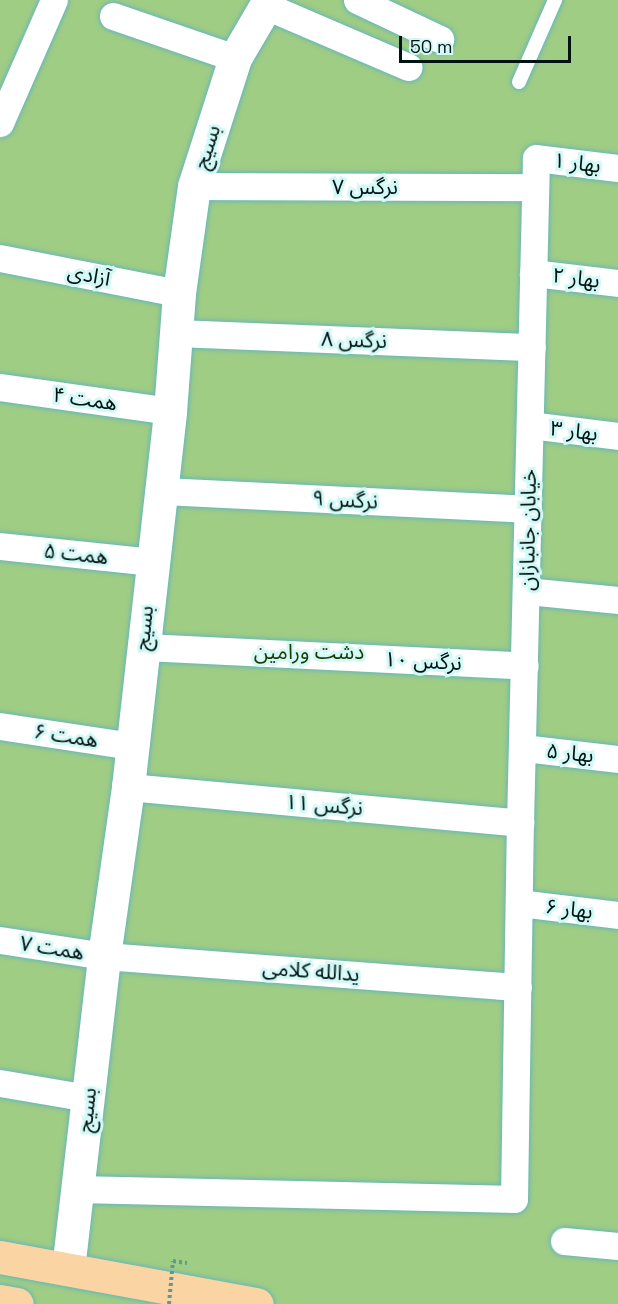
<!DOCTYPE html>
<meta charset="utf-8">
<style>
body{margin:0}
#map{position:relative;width:618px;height:1304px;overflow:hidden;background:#90e0de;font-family:"Space Grotesk","Noto Sans Arabic",sans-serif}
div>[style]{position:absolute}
.green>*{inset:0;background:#a0cd84}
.roads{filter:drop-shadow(0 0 2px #68b7b6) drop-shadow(0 0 2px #68b7b6)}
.service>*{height:14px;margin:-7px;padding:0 7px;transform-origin:7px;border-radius:7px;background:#fff}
.minor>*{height:27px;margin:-13.5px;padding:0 13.5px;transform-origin:13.5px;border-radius:13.5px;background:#fff}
.secondary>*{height:33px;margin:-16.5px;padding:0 16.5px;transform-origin:16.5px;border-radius:16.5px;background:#fff}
.trunk>*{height:33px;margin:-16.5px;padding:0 16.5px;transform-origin:16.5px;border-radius:16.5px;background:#fad4a3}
.path-bridge>*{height:4px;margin-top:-2px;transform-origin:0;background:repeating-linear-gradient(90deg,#5e9998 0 3px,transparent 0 6px)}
span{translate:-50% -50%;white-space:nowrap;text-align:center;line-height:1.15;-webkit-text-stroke:6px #d3f9f7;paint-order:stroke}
.street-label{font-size:21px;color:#001313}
.park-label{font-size:21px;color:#1d3903}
.scale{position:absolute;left:399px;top:36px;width:172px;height:27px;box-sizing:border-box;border:3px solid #001313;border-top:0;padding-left:8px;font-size:18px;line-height:21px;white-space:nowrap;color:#001313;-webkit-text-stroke:4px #d3f9f7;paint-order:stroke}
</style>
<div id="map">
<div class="green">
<div style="clip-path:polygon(0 0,618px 0,618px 1304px,0 1304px)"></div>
</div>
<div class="roads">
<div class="service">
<div style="left:519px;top:82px;width:90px;rotate:-66.3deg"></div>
</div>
<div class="minor">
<div style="left:357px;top:0;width:92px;rotate:25.2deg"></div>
<div style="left:266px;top:6px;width:155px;rotate:23.2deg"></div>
<div style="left:113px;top:16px;width:129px;rotate:19deg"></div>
<div style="left:0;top:123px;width:134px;rotate:-66.3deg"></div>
<div style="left:194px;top:186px;width:341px;rotate:0.2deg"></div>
<div style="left:0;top:258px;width:182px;rotate:11.1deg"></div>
<div style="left:533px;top:273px;width:86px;rotate:6.7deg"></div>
<div style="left:177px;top:333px;width:355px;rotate:2.3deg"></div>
<div style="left:0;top:387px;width:172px;rotate:8deg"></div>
<div style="left:530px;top:425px;width:89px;rotate:7.1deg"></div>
<div style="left:161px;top:491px;width:367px;rotate:2.8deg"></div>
<div style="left:0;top:546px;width:152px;rotate:6deg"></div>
<div style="left:526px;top:591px;width:92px;rotate:5.6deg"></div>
<div style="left:143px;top:647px;width:382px;rotate:2.8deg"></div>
<div style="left:0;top:726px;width:134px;rotate:8.6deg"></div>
<div style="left:523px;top:748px;width:96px;rotate:6.6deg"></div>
<div style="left:128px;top:787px;width:394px;rotate:5.2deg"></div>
<div style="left:519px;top:903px;width:100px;rotate:6.9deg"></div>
<div style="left:0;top:940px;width:105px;rotate:8.7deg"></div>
<div style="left:104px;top:956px;width:415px;rotate:4.3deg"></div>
<div style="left:0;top:1083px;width:89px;rotate:9.7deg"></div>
<div style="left:79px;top:1189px;width:435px;rotate:1.3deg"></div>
<div style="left:514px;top:1199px;width:376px;rotate:-89.1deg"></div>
<div style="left:520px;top:823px;width:665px;rotate:-88.62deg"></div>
<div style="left:536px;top:158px;width:83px;rotate:7deg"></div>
<div style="left:564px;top:1241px;width:54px;rotate:5.3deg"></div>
</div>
<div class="secondary">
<div style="left:68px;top:1269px;width:315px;rotate:-83.4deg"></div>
<div style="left:104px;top:956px;width:171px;rotate:-81.9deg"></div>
<div style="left:128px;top:787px;width:378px;rotate:-83.6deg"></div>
<div style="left:170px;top:411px;width:118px;rotate:-85.6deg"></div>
<div style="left:179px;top:293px;width:108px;rotate:-82deg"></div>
<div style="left:194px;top:186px;width:134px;rotate:-72.2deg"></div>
<div style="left:235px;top:58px;width:67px;rotate:-59.6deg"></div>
</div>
<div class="trunk">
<div style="left:0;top:1257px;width:261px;rotate:10.4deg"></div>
<div style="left:0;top:1301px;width:17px;rotate:10deg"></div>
</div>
</div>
<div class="path-bridge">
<div style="left:169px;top:1304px;width:43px;rotate:-84.7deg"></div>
<div style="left:173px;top:1261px;width:14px;rotate:8deg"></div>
</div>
<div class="street-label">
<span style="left:207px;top:147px;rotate:-72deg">بسیج</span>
<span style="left:577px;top:163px;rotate:7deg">بهار ۱</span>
<span style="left:365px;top:187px">نرگس ۷</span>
<span style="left:89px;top:275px;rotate:11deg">آزادی</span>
<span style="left:576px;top:278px;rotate:7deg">بهار ۲</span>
<span style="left:354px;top:340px;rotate:2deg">نرگس ۸</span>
<span style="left:85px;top:399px;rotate:8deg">همت ۴</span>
<span style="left:574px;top:431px;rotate:7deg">بهار ۳</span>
<span style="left:345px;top:500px;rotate:3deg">نرگس ۹</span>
<span style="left:528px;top:530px;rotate:-89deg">خیابان جانبازان</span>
<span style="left:76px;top:554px;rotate:6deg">همت ۵</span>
<span style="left:144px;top:628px;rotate:-84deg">بسیج</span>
<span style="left:423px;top:661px;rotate:3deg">نرگس ۱۰</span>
<span style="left:66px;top:736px;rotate:8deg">همت ۶</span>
<span style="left:570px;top:753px;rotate:6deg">بهار ۵</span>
<span style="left:324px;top:805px;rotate:5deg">نرگس ۱۱</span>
<span style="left:569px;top:909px;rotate:7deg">بهار ۶</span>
<span style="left:52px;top:948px;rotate:9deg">همت ۷</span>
<span style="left:311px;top:971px;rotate:4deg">یدالله کلامی</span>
<span style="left:87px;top:1110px;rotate:-84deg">بسیج</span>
</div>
<div class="park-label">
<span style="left:309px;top:652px">دشت ورامین</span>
</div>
<div class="scale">50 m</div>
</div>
